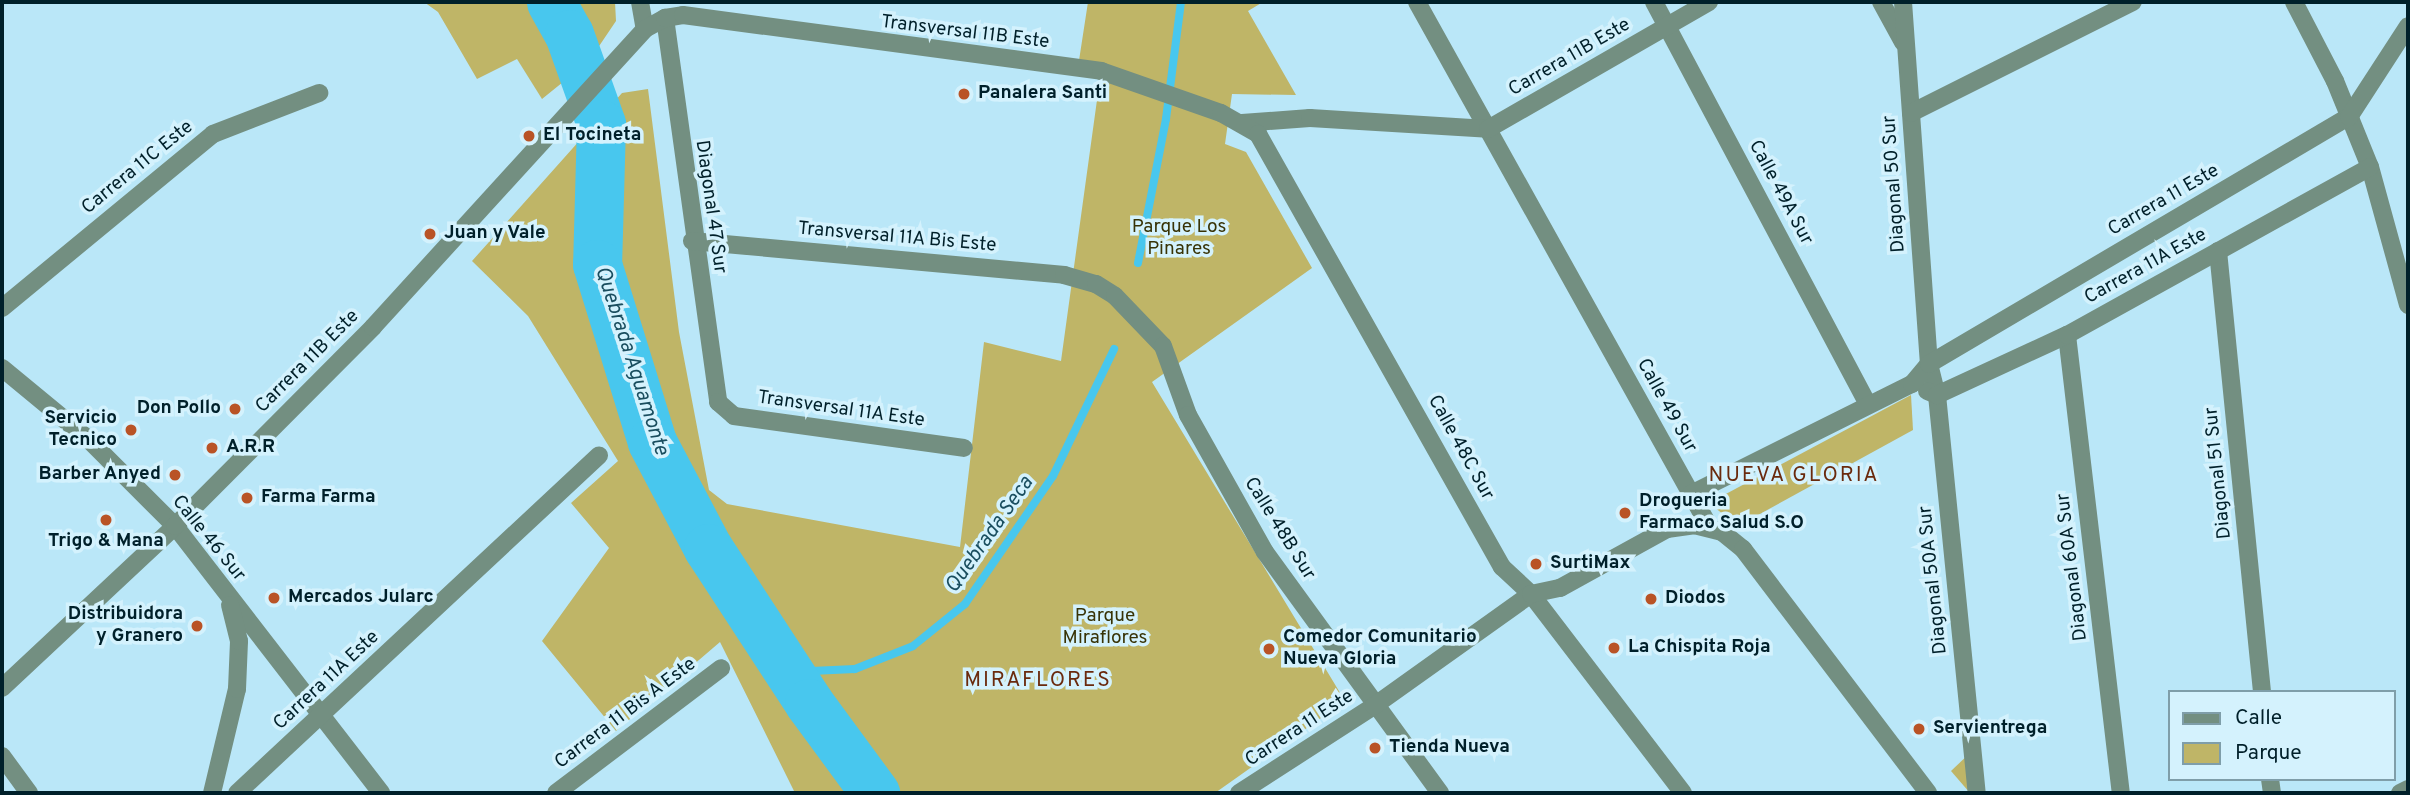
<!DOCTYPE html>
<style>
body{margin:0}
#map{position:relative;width:2410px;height:795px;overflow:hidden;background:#bae7f8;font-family:Overpass,sans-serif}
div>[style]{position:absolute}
.green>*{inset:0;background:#bfb567}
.stream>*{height:8px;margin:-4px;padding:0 4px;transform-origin:4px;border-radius:4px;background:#48c7ee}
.river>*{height:49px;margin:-24.5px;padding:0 24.5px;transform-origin:24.5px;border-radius:24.5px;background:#48c7ee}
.minor>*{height:18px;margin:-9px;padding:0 9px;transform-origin:9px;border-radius:9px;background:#738f81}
.dots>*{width:19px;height:19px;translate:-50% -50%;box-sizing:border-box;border:4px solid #d4f2fd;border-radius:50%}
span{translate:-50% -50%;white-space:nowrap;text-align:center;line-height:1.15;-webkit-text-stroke:7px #d4f2fd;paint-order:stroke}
.street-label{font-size:19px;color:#00202a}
.poi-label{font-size:19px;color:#00202a;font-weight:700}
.left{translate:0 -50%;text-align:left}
.right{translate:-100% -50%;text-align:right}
.park-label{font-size:19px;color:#383306}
.water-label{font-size:21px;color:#1a4e5f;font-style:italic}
.neighbourhood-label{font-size:21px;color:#6a2a0d;letter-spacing:2px}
.frame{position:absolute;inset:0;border:4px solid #00202a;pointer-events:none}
.legend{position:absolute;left:2168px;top:690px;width:228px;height:91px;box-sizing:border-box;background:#d4f2fd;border:2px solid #7f9ea9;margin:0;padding:9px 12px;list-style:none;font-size:21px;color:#00202a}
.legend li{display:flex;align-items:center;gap:14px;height:35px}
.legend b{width:35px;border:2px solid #7f9ea9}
</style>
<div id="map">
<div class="green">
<div style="clip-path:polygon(424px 2px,615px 2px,616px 21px,589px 61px,542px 99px,517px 59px,477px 79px,438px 12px)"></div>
<div style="clip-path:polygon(1088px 2px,1263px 2px,1248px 11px,1296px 95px,1232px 94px,1225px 144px,1246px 152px,1312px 268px,1152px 382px,1345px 701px,1215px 793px,795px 793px,720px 642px,616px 731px,542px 641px,609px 548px,571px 503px,618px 461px,528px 316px,472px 261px,622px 93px,648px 89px,679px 332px,709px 490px,727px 504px,960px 547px,984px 342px,1061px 361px,1101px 71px,1078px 67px)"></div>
<div style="clip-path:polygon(1911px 395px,1913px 430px,1738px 526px,1709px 503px)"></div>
<div style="clip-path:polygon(1971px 752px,1970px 793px,1951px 771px)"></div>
</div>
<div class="stream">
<div style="left:1138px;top:263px;width:147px;rotate:-79deg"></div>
<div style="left:1166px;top:119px;width:118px;rotate:-82.7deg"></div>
<div style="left:789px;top:672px;width:66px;rotate:-2.6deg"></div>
<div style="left:855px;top:669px;width:62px;rotate:-21.6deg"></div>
<div style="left:913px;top:646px;width:67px;rotate:-38.9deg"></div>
<div style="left:965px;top:604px;width:155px;rotate:-55.5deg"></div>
<div style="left:1053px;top:476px;width:141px;rotate:-64.3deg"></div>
</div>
<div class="river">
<div style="left:551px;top:2px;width:37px;rotate:61deg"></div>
<div style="left:569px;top:34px;width:96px;rotate:70.4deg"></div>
<div style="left:601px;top:124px;width:140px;rotate:91.6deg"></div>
<div style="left:597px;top:264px;width:186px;rotate:72.8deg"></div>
<div style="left:652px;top:442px;width:120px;rotate:62.2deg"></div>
<div style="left:708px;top:548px;width:185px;rotate:56.9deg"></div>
<div style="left:809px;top:703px;width:112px;rotate:53.7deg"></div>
</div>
<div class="minor">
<div style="left:640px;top:2px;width:27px;rotate:80deg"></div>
<div style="left:1417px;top:2px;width:602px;rotate:60.88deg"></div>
<div style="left:1654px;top:2px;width:456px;rotate:62deg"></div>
<div style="left:1881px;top:2px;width:46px;rotate:61.2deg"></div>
<div style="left:1903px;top:2px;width:363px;rotate:85.9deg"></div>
<div style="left:1929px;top:364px;width:32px;rotate:76deg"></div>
<div style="left:1937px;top:395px;width:400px;rotate:84.3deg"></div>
<div style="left:2294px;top:2px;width:89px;rotate:62.6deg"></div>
<div style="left:2335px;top:81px;width:93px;rotate:67.9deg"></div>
<div style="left:2370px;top:167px;width:143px;rotate:74.6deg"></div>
<div style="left:665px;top:18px;width:388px;rotate:82.1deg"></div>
<div style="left:718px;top:402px;width:21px;rotate:41deg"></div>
<div style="left:734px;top:416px;width:232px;rotate:7.9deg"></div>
<div style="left:1911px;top:113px;width:248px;rotate:-26.6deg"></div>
<div style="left:1242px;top:123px;width:68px;rotate:-4.2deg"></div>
<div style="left:1310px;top:118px;width:178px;rotate:3.5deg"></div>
<div style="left:1488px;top:129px;width:255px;rotate:-29.9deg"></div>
<div style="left:692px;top:241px;width:374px;rotate:5.2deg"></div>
<div style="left:1064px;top:275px;width:33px;rotate:16deg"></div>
<div style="left:1096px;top:284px;width:22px;rotate:32deg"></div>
<div style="left:1115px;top:296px;width:69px;rotate:46.2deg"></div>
<div style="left:1163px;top:346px;width:73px;rotate:70.1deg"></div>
<div style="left:1188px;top:415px;width:157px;rotate:60.7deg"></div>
<div style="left:1265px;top:552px;width:298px;rotate:54deg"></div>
<div style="left:2218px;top:251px;width:443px;rotate:84.3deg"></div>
<div style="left:2px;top:308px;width:273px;rotate:-39.5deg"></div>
<div style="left:213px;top:134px;width:114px;rotate:-21.1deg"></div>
<div style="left:2067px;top:335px;width:461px;rotate:83.3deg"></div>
<div style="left:2px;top:368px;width:110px;rotate:39.5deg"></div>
<div style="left:87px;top:438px;width:124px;rotate:45deg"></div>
<div style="left:175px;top:526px;width:337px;rotate:52.3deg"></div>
<div style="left:1927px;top:391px;width:11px;rotate:22deg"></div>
<div style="left:1937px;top:395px;width:143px;rotate:-24.8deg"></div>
<div style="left:2067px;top:335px;width:346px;rotate:-29deg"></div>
<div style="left:1691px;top:494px;width:247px;rotate:-26.5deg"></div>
<div style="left:1912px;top:384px;width:26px;rotate:-50deg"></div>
<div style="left:1929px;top:364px;width:487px;rotate:-30.5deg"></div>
<div style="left:2349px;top:117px;width:108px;rotate:-57deg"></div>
<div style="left:2px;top:688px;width:237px;rotate:-43.1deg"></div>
<div style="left:175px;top:526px;width:281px;rotate:-45.1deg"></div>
<div style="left:373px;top:327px;width:403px;rotate:-47.6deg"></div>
<div style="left:645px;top:29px;width:23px;rotate:-29deg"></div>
<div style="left:665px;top:18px;width:18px;rotate:-9deg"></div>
<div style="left:683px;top:15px;width:422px;rotate:7.6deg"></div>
<div style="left:1101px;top:71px;width:127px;rotate:19.3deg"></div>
<div style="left:1221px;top:113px;width:43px;rotate:29.6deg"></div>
<div style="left:1258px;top:134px;width:497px;rotate:60.6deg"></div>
<div style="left:1502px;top:567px;width:40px;rotate:43deg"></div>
<div style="left:1531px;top:594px;width:250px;rotate:52.6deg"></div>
<div style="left:2px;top:756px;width:46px;rotate:53.9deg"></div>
<div style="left:2270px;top:779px;width:14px;rotate:82deg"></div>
<div style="left:212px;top:793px;width:107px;rotate:-76.5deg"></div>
<div style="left:237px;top:689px;width:48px;rotate:-87.6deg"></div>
<div style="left:239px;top:641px;width:37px;rotate:-104deg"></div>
<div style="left:237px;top:793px;width:495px;rotate:-43deg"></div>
<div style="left:556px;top:793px;width:207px;rotate:-37.1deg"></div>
<div style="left:1239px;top:793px;width:161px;rotate:-32.8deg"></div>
<div style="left:1374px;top:706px;width:193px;rotate:-35.5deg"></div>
<div style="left:1531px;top:594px;width:30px;rotate:-12deg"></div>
<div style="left:1560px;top:588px;width:122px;rotate:-28.9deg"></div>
<div style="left:1667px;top:529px;width:27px;rotate:-8deg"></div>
<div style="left:1694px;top:525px;width:29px;rotate:14deg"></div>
<div style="left:1722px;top:532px;width:27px;rotate:39deg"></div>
<div style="left:1743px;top:549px;width:306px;rotate:52.8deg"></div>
<div style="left:2400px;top:793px;width:9px;rotate:-27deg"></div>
</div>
<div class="dots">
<div style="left:964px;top:94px;background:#b95326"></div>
<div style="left:529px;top:136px;background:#b95326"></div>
<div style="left:430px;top:234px;background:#b95326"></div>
<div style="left:235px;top:409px;background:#b95326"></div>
<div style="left:131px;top:430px;background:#b95326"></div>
<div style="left:212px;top:448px;background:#b95326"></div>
<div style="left:175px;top:475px;background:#b95326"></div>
<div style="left:247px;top:498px;background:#b95326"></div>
<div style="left:1625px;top:513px;background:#b95326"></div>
<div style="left:106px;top:520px;background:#b95326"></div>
<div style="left:1536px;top:564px;background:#b95326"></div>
<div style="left:274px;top:598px;background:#b95326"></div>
<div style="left:1651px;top:599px;background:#b95326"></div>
<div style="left:197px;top:626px;background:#b95326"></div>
<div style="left:1614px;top:648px;background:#b95326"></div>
<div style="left:1269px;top:649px;background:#b95326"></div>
<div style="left:1919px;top:729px;background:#b95326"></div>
<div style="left:1375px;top:748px;background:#b95326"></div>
</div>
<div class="street-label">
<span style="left:965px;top:33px;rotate:7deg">Transversal 11B Este</span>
<span style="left:1570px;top:58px;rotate:-30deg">Carrera 11B Este</span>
<span style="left:138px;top:168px;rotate:-39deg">Carrera 11C Este</span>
<span style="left:1895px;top:184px;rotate:-94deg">Diagonal 50 Sur</span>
<span style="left:1780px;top:193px;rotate:62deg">Calle 49A Sur</span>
<span style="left:2164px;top:201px;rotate:-30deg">Carrera 11 Este</span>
<span style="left:710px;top:207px;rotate:82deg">Diagonal 47 Sur</span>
<span style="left:897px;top:238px;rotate:5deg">Transversal 11A Bis Este</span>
<span style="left:2146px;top:267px;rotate:-29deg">Carrera 11A Este</span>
<span style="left:308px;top:362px;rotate:-45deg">Carrera 11B Este</span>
<span style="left:1666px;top:406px;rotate:61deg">Calle 49 Sur</span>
<span style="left:841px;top:410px;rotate:8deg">Transversal 11A Este</span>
<span style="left:1460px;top:448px;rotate:61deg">Calle 48C Sur</span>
<span style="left:2219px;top:473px;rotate:-96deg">Diagonal 51 Sur</span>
<span style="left:1279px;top:529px;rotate:58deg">Calle 48B Sur</span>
<span style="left:208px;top:539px;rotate:51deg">Calle 46 Sur</span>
<span style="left:2073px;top:567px;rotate:-97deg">Diagonal 60A Sur</span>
<span style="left:1934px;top:580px;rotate:-96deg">Diagonal 50A Sur</span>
<span style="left:327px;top:681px;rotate:-43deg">Carrera 11A Este</span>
<span style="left:626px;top:714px;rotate:-37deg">Carrera 11 Bis A Este</span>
<span style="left:1300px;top:729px;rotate:-33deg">Carrera 11 Este</span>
</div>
<div class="poi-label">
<span class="left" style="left:978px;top:94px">Panalera Santi</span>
<span class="left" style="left:543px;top:136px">El Tocineta</span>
<span class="left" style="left:444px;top:234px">Juan y Vale</span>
<span class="right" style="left:221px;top:409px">Don Pollo</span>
<span class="right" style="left:117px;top:430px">Servicio<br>Tecnico</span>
<span class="left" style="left:226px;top:448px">A.R.R</span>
<span class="right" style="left:161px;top:475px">Barber Anyed</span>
<span class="left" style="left:261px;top:498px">Farma Farma</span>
<span class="left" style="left:1639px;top:513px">Drogueria<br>Farmaco Salud S.O</span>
<span style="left:106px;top:542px">Trigo &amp; Mana</span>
<span class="left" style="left:1550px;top:564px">SurtiMax</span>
<span class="left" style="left:288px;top:598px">Mercados Jularc</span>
<span class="left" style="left:1665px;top:599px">Diodos</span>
<span class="right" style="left:183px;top:626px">Distribuidora<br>y Granero</span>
<span class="left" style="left:1283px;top:649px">Comedor Comunitario<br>Nueva Gloria</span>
<span class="left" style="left:1628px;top:648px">La Chispita Roja</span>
<span class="left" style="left:1933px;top:729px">Servientrega</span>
<span class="left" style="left:1389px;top:748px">Tienda Nueva</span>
</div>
<div class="park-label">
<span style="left:1179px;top:239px">Parque Los<br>Pinares</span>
<span style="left:1105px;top:628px">Parque<br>Miraflores</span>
</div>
<div class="water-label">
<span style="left:631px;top:361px;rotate:72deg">Quebrada Aguamonte</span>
<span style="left:990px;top:535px;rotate:-55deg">Quebrada Seca</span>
</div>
<div class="neighbourhood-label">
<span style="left:1794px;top:476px">NUEVA GLORIA</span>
<span style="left:1038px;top:681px">MIRAFLORES</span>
</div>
<div class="frame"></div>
<ul class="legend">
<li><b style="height:9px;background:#738f81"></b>Calle</li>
<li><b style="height:19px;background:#bfb567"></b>Parque</li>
</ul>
</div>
